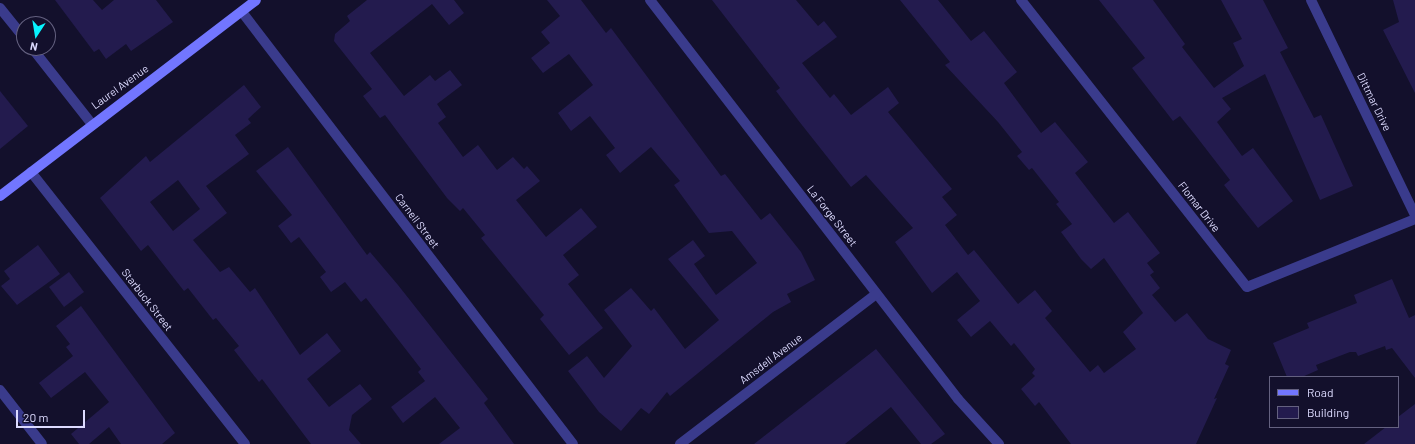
<!DOCTYPE html>
<style>
body{margin:0}
#map{position:relative;width:1415px;height:444px;overflow:hidden;background:#13102c;font-family:Barlow,sans-serif}
div>[style]{position:absolute}
.building>*{inset:0;background:#231b4e}
.lane>*{height:10px;margin:-5px;padding:0 5px;transform-origin:5px;border-radius:5px;background:#3a3b8c}
.street>*{height:10px;margin:-5px;padding:0 5px;transform-origin:5px;border-radius:5px;background:#3a3b8c}
.secondary>*{height:10px;margin:-5px;padding:0 5px;transform-origin:5px;border-radius:5px;background:#7276ff}
span{translate:-50% -50%;white-space:nowrap;text-align:center;line-height:1.15;-webkit-text-stroke:3px #13102c;paint-order:stroke}
.street-label{font-size:11px;color:#dddbff}
.legend{position:absolute;left:1269px;top:376px;width:130px;height:52px;box-sizing:border-box;background:#13102c;border:1px solid #646180;margin:0;padding:5px 7px;list-style:none;font-size:12px;color:#dddbff}
.legend li{display:flex;align-items:center;gap:8px;height:20px}
.legend b{width:20px;border:1px solid #646180}
.north{position:absolute;left:16px;top:16px;width:40px;height:40px;box-sizing:border-box;background:#13102c;border:1px solid #646180;border-radius:50%;rotate:192deg;font-size:11px;font-weight:700;line-height:16px;text-align:center;color:#dddbff}
.north::after{content:'';display:block;margin:auto;width:14px;height:18px;background:#07f3ff;clip-path:polygon(50% 0,100% 100%,50% 72%,0 100%)}
.scale{position:absolute;left:16px;top:410px;width:69px;height:18px;box-sizing:border-box;border:2px solid #dddbff;border-top:0;padding-left:5px;font-size:12px;line-height:14px;white-space:nowrap;color:#dddbff;-webkit-text-stroke:3px #13102c;paint-order:stroke}
</style>
<div id="map">
<div class="building">
<div style="clip-path:polygon(55px 0,93px 0,102px 10px,114px 0,156px 0,173px 22px,131px 51px,126px 44px,106px 59px,99px 49px,94px 52px)"></div>
<div style="clip-path:polygon(367px 0,454px 0,464px 13px,449px 25px,432px 4px,370px 53px,404px 96px,430px 75px,435px 81px,450px 70px,462px 85px,437px 104px,446px 117px,438px 123px,463px 157px,478px 145px,497px 170px,513px 157px,524px 169px,527px 166px,540px 181px,516px 200px,546px 237px,581px 208px,597px 227px,563px 255px,579px 275px,568px 284px,603px 328px,569px 355px,540px 319px,544px 315px,481px 238px,485px 235px,463px 208px,460px 211px,447px 198px,385px 115px,380px 118px,363px 96px,372px 89px,334px 41px,335px 34px,350px 21px,347px 16px)"></div>
<div style="clip-path:polygon(547px 0,581px 0,606px 33px,611px 28px,721px 176px,725px 174px,761px 220px,770px 213px,801px 252px,815px 280px,787px 294px,791px 302px,773px 312px,670px 396px,667px 392px,649px 414px,641px 408px,621px 431px,599px 412px,568px 371px,587px 356px,604px 378px,632px 346px,604px 310px,631px 288px,651px 311px,654px 308px,685px 349px,719px 320px,668px 259px,693px 240px,705px 256px,694px 264px,716px 295px,757px 263px,732px 231px,709px 233px,674px 185px,680px 181px,651px 147px,620px 173px,606px 155px,615px 148px,590px 116px,571px 131px,558px 113px,593px 85px,569px 54px,543px 73px,531px 58px,550px 43px,541px 32px,560px 16px)"></div>
<div style="clip-path:polygon(712px 0,796px 0,818px 26px,824px 21px,837px 37px,802px 63px,830px 98px,834px 94px,851px 115px,888px 87px,899px 103px,888px 112px,952px 189px,942px 197px,957px 215px,945px 225px,968px 255px,974px 250px,1018px 304px,1035px 290px,1052px 311px,1045px 318px,1090px 372px,1098px 365px,1104px 373px,1136px 349px,1123px 332px,1143px 313px,1104px 258px,1091px 269px,1081px 259px,1061px 232px,1072px 224px,1056px 204px,1059px 202px,1032px 168px,1029px 170px,1017px 156px,1022px 152px,998px 122px,945px 65px,950px 62px,900px 0,938px 0,971px 41px,984px 31px,1017px 72px,1004px 83px,1041px 133px,1055px 122px,1088px 162px,1075px 173px,1114px 223px,1128px 212px,1160px 253px,1147px 263px,1154px 272px,1150px 275px,1160px 288px,1152px 295px,1175px 322px,1187px 313px,1208px 339px,1231px 350px,1225px 364px,1229px 366px,1214px 399px,1217px 398px,1196px 444px,1071px 444px,1039px 402px,1035px 406px,1021px 389px,1035px 376px,1032px 373px,1035px 369px,1014px 343px,1011px 346px,990px 321px,971px 337px,957px 320px,980px 301px,957px 272px,932px 293px,895px 242px,913px 228px,866px 175px,851px 187px,798px 120px,776px 91px,780px 88px)"></div>
<div style="clip-path:polygon(1099px 0,1153px 0,1185px 44px,1182px 47px,1214px 88px,1244px 66px,1233px 43px,1242px 39px,1221px 0,1263px 0,1288px 48px,1280px 52px,1314px 118px,1321px 115px,1353px 186px,1320px 200px,1265px 74px,1222px 98px,1231px 109px,1217px 122px,1242px 156px,1253px 148px,1293px 201px,1258px 228px,1224px 185px,1230px 180px,1196px 136px,1180px 116px,1173px 121px,1132px 68px,1145px 58px)"></div>
<div style="clip-path:polygon(1393px 0,1415px 0,1415px 93px,1383px 30px,1399px 22px)"></div>
<div style="clip-path:polygon(evenodd,244px 85px,261px 107px,248px 119px,251px 123px,235px 135px,249px 154px,206px 186px,227px 213px,193px 240px,220px 272px,229px 267px,250px 292px,255px 288px,300px 355px,327px 333px,341px 351px,307px 379px,329px 407px,360px 384px,372px 399px,352px 415px,349px 430px,361px 444px,311px 444px,262px 379px,259px 382px,234px 350px,239px 346px,216px 318px,213px 320px,188px 288px,184px 291px,148px 245px,141px 251px,100px 198px,146px 156px,150px 162px,244px 85px,178px 180px,200px 209px,173px 231px,150px 202px,178px 180px)"></div>
<div style="clip-path:polygon(0 91px,28px 126px,0 149px)"></div>
<div style="clip-path:polygon(288px 147px,367px 255px,370px 252px,398px 285px,488px 399px,484px 403px,514px 444px,439px 444px,460px 428px,435px 397px,403px 423px,391px 407px,425px 381px,418px 372px,421px 369px,366px 298px,361px 302px,345px 282px,331px 292px,320px 277px,326px 272px,299px 237px,291px 243px,278px 226px,292px 215px,256px 171px)"></div>
<div style="clip-path:polygon(38px 245px,60px 274px,17px 305px,1px 286px,10px 279px,4px 271px)"></div>
<div style="clip-path:polygon(69px 272px,84px 292px,64px 307px,49px 287px)"></div>
<div style="clip-path:polygon(1392px 279px,1409px 318px,1415px 315px,1415px 378px,1392px 348px,1386px 350px,1385px 346px,1358px 356px,1356px 352px,1350px 352px,1316px 365px,1318px 370px,1302px 377px,1287px 377px,1273px 343px,1309px 328px,1307px 323px,1357px 303px,1354px 295px)"></div>
<div style="clip-path:polygon(81px 306px,175px 433px,162px 444px,121px 444px,109px 427px,89px 444px,79px 444px,71px 434px,109px 402px,85px 372px,51px 398px,39px 383px,73px 356px,66px 347px,70px 344px,56px 326px)"></div>
<div style="clip-path:polygon(876px 349px,945px 434px,931px 444px,921px 444px,891px 407px,845px 444px,754px 444px)"></div>
<div style="clip-path:polygon(1415px 404px,1415px 444px,1364px 444px,1386px 427px,1398px 427px,1398px 417px)"></div>
</div>
<div class="lane">
<div style="left:31px;top:172px;width:346px;rotate:51.8deg"></div>
<div style="left:0;top:390px;width:68px;rotate:52.1deg"></div>
</div>
<div class="street">
<div style="left:650px;top:0;width:504px;rotate:52.33deg"></div>
<div style="left:958px;top:399px;width:61px;rotate:47.7deg"></div>
<div style="left:1021px;top:0;width:365px;rotate:51.8deg"></div>
<div style="left:1247px;top:287px;width:181px;rotate:-22deg"></div>
<div style="left:1311px;top:0;width:239px;rotate:64.2deg"></div>
<div style="left:0;top:8px;width:38px;rotate:51deg"></div>
<div style="left:242px;top:12px;width:544px;rotate:52.54deg"></div>
<div style="left:32px;top:48px;width:95px;rotate:51.8deg"></div>
<div style="left:680px;top:444px;width:247px;rotate:-37.4deg"></div>
</div>
<div class="secondary">
<div style="left:0;top:196px;width:322px;rotate:-37.4deg"></div>
</div>
<div class="street-label">
<span style="left:120px;top:87px;rotate:-36deg">Laurel Avenue</span>
<span style="left:1374px;top:102px;rotate:64deg">Dittmar Drive</span>
<span style="left:1199px;top:207px;rotate:52deg">Flomar Drive</span>
<span style="left:832px;top:216px;rotate:52deg">La Forge Street</span>
<span style="left:417px;top:221px;rotate:53deg">Carnell Street</span>
<span style="left:147px;top:300px;rotate:52deg">Starbuck Street</span>
<span style="left:771px;top:359px;rotate:-37deg">Amsdell Avenue</span>
</div>
<ul class="legend">
<li><b style="height:5px;background:#7276ff"></b>Road</li>
<li><b style="height:11px;background:#231b4e"></b>Building</li>
</ul>
<div class="north">N</div>
<div class="scale">20 m</div>
</div>
